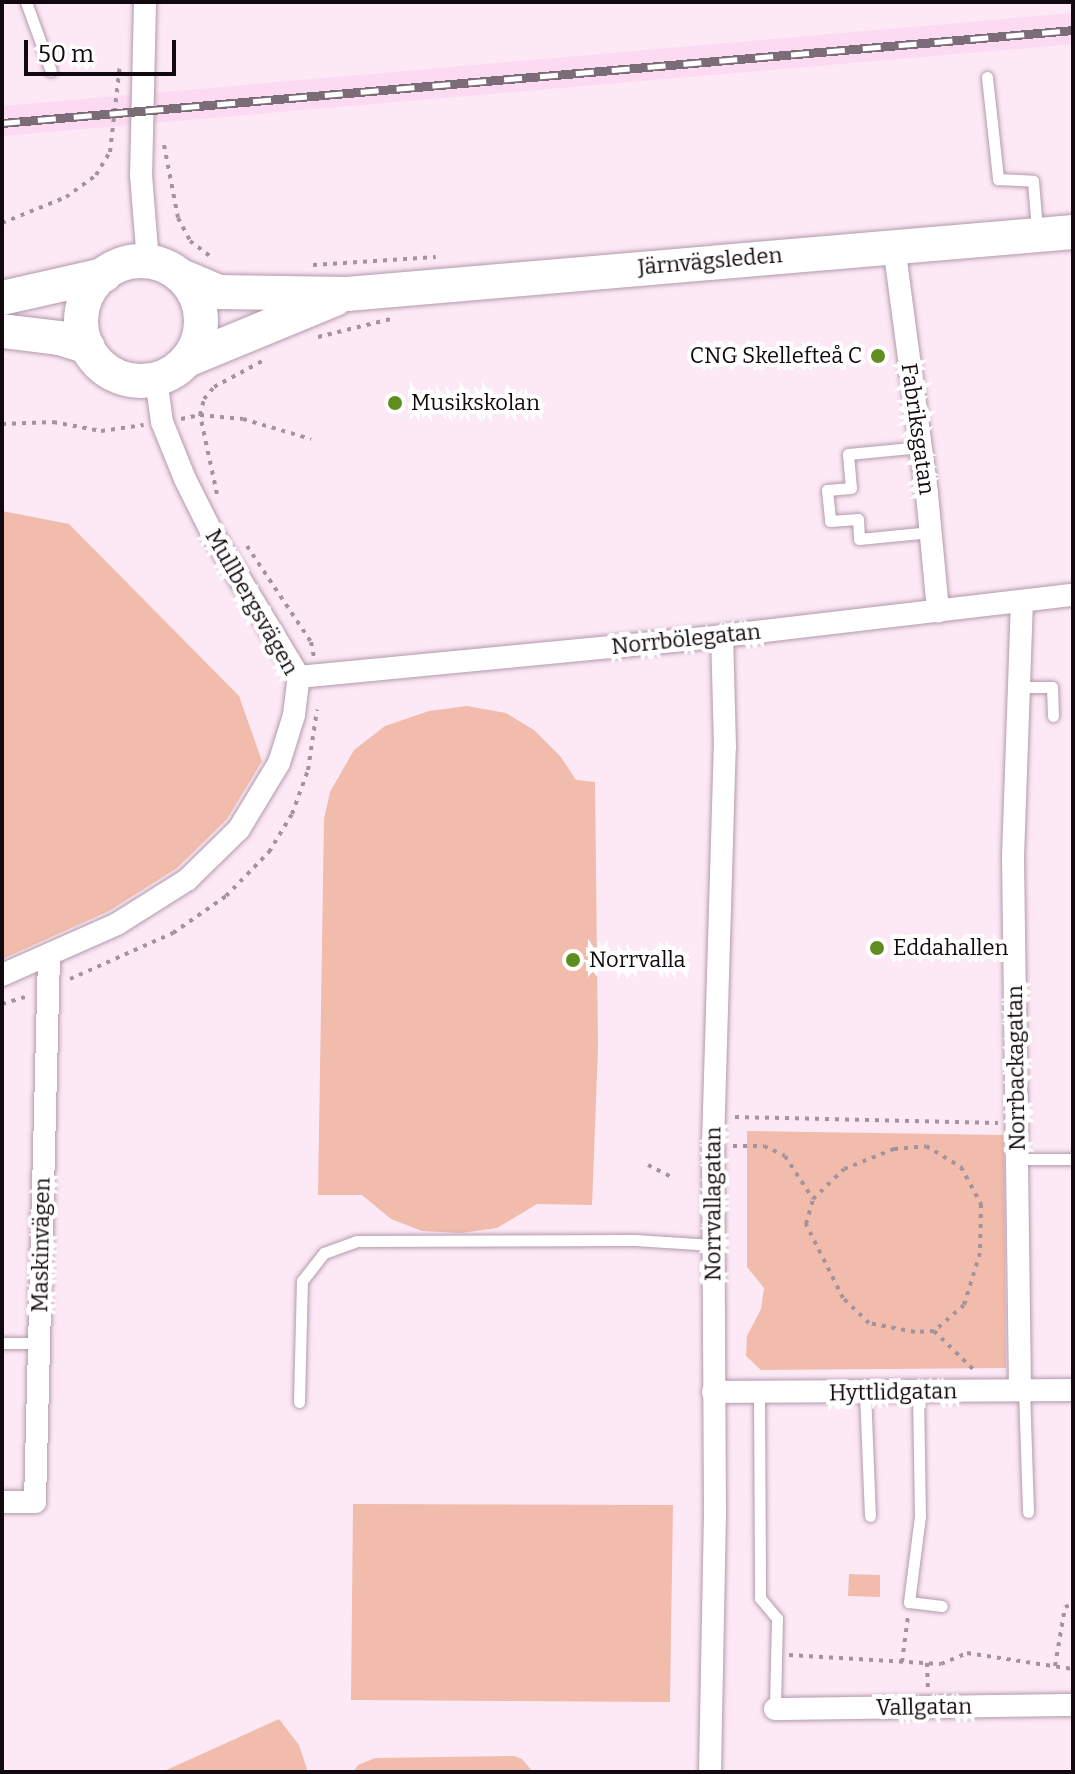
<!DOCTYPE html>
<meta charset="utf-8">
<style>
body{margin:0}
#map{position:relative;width:1075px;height:1774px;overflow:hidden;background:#fde8f6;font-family:Bitter,serif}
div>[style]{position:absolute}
.built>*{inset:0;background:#fcdaf1}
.green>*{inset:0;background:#f1bcab}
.path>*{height:4px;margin-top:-2px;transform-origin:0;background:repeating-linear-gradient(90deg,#a3939e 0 4px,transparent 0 10px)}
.roads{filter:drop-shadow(0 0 2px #b29aab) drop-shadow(0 0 2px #b29aab)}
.service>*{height:11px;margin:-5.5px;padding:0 5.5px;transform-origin:5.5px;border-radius:5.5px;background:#fff}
.minor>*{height:22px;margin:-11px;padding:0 11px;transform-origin:11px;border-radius:11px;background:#fff}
.primary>*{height:34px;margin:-17px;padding:0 17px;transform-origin:17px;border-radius:17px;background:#fff}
.primary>.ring{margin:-17px;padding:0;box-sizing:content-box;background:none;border:34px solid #fff;border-radius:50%}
.rail>*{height:9px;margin-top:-4.5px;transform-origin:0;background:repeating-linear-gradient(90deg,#fff 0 18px,#7b6d77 0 36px);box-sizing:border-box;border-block:2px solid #7b6d77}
.dots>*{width:22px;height:22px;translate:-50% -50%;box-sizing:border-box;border:4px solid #fff;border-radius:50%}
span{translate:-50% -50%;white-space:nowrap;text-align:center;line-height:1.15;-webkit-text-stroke:8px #fff;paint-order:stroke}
.street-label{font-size:22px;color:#11090f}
.poi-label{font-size:22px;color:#11090f}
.right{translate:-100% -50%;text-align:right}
.left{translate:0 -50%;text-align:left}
.frame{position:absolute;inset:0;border:4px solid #11090f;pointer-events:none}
.scale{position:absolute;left:24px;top:40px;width:152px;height:36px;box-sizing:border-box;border:4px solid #11090f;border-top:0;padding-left:10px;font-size:24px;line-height:28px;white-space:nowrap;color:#11090f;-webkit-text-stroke:6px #fff;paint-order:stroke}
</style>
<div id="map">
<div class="built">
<div style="clip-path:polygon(1073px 13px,1073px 44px,2px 136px,2px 106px)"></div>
</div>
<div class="green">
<div style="clip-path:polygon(2px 511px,69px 524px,239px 696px,262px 761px,227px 819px,177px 868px,109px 911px,2px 959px)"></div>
<div style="clip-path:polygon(467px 706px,506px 713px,534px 730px,561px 757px,576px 780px,595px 782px,598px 1048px,592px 1205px,537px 1204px,497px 1228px,461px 1233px,422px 1231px,391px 1219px,362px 1195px,318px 1195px,324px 819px,330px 792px,354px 750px,385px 726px,429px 711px)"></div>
<div style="clip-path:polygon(747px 1131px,1004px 1135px,1006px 1368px,761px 1370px,746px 1356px,747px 1336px,761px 1309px,764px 1288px,747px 1267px)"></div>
<div style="clip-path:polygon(353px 1504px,673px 1505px,670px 1702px,351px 1700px)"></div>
<div style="clip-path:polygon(849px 1574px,880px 1575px,880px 1597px,848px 1596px)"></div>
<div style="clip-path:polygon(279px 1719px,299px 1745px,308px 1772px,162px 1772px)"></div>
<div style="clip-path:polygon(514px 1756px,522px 1759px,533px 1772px,353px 1772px,358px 1765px,375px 1758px)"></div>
</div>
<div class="path">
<div style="left:164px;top:145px;width:74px;rotate:79.1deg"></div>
<div style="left:178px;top:218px;width:26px;rotate:62deg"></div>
<div style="left:190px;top:241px;width:26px;rotate:37deg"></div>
<div style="left:2px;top:223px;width:69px;rotate:-22.1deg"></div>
<div style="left:66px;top:197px;width:37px;rotate:-36deg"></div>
<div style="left:96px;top:175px;width:27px;rotate:-59deg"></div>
<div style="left:110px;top:152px;width:89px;rotate:-83.5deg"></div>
<div style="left:313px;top:265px;width:123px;rotate:-3.7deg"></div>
<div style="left:318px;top:337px;width:75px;rotate:-13.9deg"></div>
<div style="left:181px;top:419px;width:19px;rotate:-12deg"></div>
<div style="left:200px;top:415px;width:16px;rotate:-76deg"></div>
<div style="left:204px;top:399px;width:16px;rotate:-50deg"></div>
<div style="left:214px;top:387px;width:59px;rotate:-28.3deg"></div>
<div style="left:2px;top:424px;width:51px;rotate:-2.2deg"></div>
<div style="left:53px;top:422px;width:49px;rotate:10.6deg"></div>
<div style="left:101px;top:431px;width:43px;rotate:-7.9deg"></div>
<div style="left:217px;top:494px;width:81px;rotate:-102.1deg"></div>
<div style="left:200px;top:415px;width:43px;rotate:5.3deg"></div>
<div style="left:243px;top:419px;width:71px;rotate:16.4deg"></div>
<div style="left:247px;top:546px;width:115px;rotate:56.3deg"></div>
<div style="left:311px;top:642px;width:16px;rotate:79deg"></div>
<div style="left:70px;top:979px;width:113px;rotate:-24.1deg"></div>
<div style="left:173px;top:933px;width:65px;rotate:-34.9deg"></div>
<div style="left:226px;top:896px;width:62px;rotate:-45.7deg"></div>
<div style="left:269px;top:852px;width:44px;rotate:-58.8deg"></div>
<div style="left:292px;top:814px;width:47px;rotate:-70deg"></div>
<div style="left:308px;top:770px;width:61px;rotate:-81.5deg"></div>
<div style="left:2px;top:1004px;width:28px;rotate:-17deg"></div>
<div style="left:735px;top:1117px;width:263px;rotate:1.3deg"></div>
<div style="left:733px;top:1146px;width:31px"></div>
<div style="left:764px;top:1146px;width:23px;rotate:25deg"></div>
<div style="left:785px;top:1156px;width:51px;rotate:56.9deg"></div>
<div style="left:926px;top:1146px;width:41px;rotate:31deg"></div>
<div style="left:961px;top:1167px;width:42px;rotate:61.6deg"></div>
<div style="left:981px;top:1204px;width:49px;rotate:91.2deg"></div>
<div style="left:980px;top:1253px;width:54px;rotate:107.1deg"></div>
<div style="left:964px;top:1305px;width:40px;rotate:139deg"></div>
<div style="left:934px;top:1331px;width:19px;rotate:177deg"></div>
<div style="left:915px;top:1332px;width:47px;rotate:-168.9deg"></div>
<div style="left:869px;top:1323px;width:36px;rotate:-136deg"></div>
<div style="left:843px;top:1298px;width:83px;rotate:-116.6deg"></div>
<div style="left:806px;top:1224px;width:26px;rotate:-74deg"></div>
<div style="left:813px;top:1199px;width:43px;rotate:-44.1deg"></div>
<div style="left:844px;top:1169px;width:54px;rotate:-21.8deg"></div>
<div style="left:894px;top:1149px;width:32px;rotate:-5deg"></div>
<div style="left:648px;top:1165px;width:27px;rotate:27deg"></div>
<div style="left:934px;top:1331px;width:56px;rotate:44.3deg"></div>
<div style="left:789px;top:1655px;width:152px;rotate:3.4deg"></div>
<div style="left:941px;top:1664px;width:28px;rotate:-23deg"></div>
<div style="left:967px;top:1653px;width:107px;rotate:8.6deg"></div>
<div style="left:902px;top:1662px;width:46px;rotate:-82.6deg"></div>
<div style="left:927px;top:1663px;width:26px;rotate:88deg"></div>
<div style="left:1055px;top:1666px;width:60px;rotate:-80.4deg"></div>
<div style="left:1065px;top:1607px;width:9px;rotate:-21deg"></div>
</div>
<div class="roads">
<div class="service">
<div style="left:26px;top:2px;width:73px;rotate:70.1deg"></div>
<div style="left:987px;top:77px;width:103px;rotate:83.8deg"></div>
<div style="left:998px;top:179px;width:35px;rotate:3deg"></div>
<div style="left:1033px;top:181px;width:49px;rotate:85.3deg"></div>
<div style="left:921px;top:447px;width:73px;rotate:174.5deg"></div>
<div style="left:848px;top:454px;width:34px;rotate:85deg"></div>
<div style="left:851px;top:488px;width:24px;rotate:175deg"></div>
<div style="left:827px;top:490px;width:31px;rotate:84deg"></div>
<div style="left:830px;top:521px;width:28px;rotate:-4deg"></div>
<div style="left:858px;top:519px;width:20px;rotate:87deg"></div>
<div style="left:859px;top:539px;width:72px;rotate:-5.6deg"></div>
<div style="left:1020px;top:687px;width:32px"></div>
<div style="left:1052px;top:687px;width:29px;rotate:88deg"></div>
<div style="left:1017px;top:1159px;width:56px"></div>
<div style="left:2px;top:1343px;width:37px"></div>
<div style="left:1024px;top:1390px;width:122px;rotate:88.1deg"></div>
<div style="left:918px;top:1391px;width:125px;rotate:89.1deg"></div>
<div style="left:920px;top:1516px;width:87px;rotate:97.3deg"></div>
<div style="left:909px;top:1602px;width:33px;rotate:7deg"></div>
<div style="left:759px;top:1392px;width:206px;rotate:89.7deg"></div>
<div style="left:760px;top:1598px;width:26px;rotate:50deg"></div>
<div style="left:777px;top:1618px;width:91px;rotate:91.3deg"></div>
<div style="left:865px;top:1392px;width:124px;rotate:87.7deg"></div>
<div style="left:299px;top:1402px;width:121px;rotate:-88.6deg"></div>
<div style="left:302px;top:1281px;width:36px;rotate:-52deg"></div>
<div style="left:324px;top:1253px;width:35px;rotate:-20deg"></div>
<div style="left:357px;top:1241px;width:278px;rotate:-0.2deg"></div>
<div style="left:635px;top:1240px;width:77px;rotate:3.7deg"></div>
</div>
<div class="minor">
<div style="left:145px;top:2px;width:173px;rotate:91.3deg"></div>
<div style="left:141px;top:175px;width:87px;rotate:85.4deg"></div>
<div style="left:894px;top:246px;width:250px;rotate:82.4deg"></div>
<div style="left:927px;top:494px;width:118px;rotate:84.6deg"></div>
<div style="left:299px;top:677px;width:425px;rotate:-5.5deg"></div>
<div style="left:722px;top:636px;width:353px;rotate:-6.7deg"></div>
<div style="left:2px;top:975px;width:126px;rotate:-23.9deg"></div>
<div style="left:117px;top:924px;width:83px;rotate:-32.2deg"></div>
<div style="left:187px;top:880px;width:73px;rotate:-44.4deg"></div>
<div style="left:239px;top:829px;width:77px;rotate:-58.8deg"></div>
<div style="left:279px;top:763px;width:50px;rotate:-72.6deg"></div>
<div style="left:294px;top:715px;width:38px;rotate:-83deg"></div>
<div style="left:299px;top:677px;width:170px;rotate:-121.1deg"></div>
<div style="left:211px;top:531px;width:58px;rotate:-116.6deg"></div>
<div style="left:185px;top:479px;width:61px;rotate:-112deg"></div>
<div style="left:162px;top:422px;width:43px;rotate:-97.9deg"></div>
<div style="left:1020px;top:1390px;width:533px;rotate:-90.75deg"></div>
<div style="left:1013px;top:857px;width:256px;rotate:-88deg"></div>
<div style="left:713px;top:1392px;width:360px;rotate:-0.3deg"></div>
<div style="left:2px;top:1502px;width:33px"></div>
<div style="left:35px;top:1502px;width:547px;rotate:-88.53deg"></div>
<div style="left:775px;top:1709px;width:298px;rotate:-0.8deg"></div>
<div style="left:710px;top:1772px;width:254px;rotate:-88.9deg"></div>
<div style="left:715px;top:1518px;width:374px;rotate:-90.3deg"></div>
<div style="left:713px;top:1144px;width:397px;rotate:-88.3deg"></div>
<div style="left:725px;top:747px;width:111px;rotate:-91.5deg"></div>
</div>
<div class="primary">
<div class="ring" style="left:81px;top:261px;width:86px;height:86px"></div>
<div style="left:181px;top:276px;width:41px;rotate:22.8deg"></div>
<div style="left:219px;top:292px;width:128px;rotate:0.9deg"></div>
<div style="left:347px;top:294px;width:729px;rotate:-4.88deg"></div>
<div style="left:2px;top:298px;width:105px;rotate:-12.7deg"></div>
<div style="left:2px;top:331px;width:57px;rotate:7deg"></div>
<div style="left:59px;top:338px;width:30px;rotate:17deg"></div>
<div style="left:187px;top:360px;width:160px;rotate:-22.4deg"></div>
</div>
</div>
<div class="rail">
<div style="left:2px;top:123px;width:1075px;rotate:-4.96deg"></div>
</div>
<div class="dots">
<div style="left:878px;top:356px;background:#608d1f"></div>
<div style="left:395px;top:403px;background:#608d1f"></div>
<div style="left:877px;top:948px;background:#608d1f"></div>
<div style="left:573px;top:960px;background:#608d1f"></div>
</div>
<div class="street-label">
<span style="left:710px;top:261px;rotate:-5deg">Järnvägsleden</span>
<span style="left:918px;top:429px;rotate:82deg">Fabriksgatan</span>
<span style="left:252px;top:602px;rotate:60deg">Mullbergsvägen</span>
<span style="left:686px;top:639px;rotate:-6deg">Norrbölegatan</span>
<span style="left:1016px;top:1068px;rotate:-91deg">Norrbackagatan</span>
<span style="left:713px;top:1204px;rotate:-90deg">Norrvallagatan</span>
<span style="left:41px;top:1245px;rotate:-89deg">Maskinvägen</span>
<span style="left:893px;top:1392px;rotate:-1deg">Hyttlidgatan</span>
<span style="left:924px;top:1707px;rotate:-1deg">Vallgatan</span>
</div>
<div class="poi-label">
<span class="right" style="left:862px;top:356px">CNG Skellefteå C</span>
<span class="left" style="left:411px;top:403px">Musikskolan</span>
<span class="left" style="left:893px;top:948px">Eddahallen</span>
<span class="left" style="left:589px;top:960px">Norrvalla</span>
</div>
<div class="frame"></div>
<div class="scale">50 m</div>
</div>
